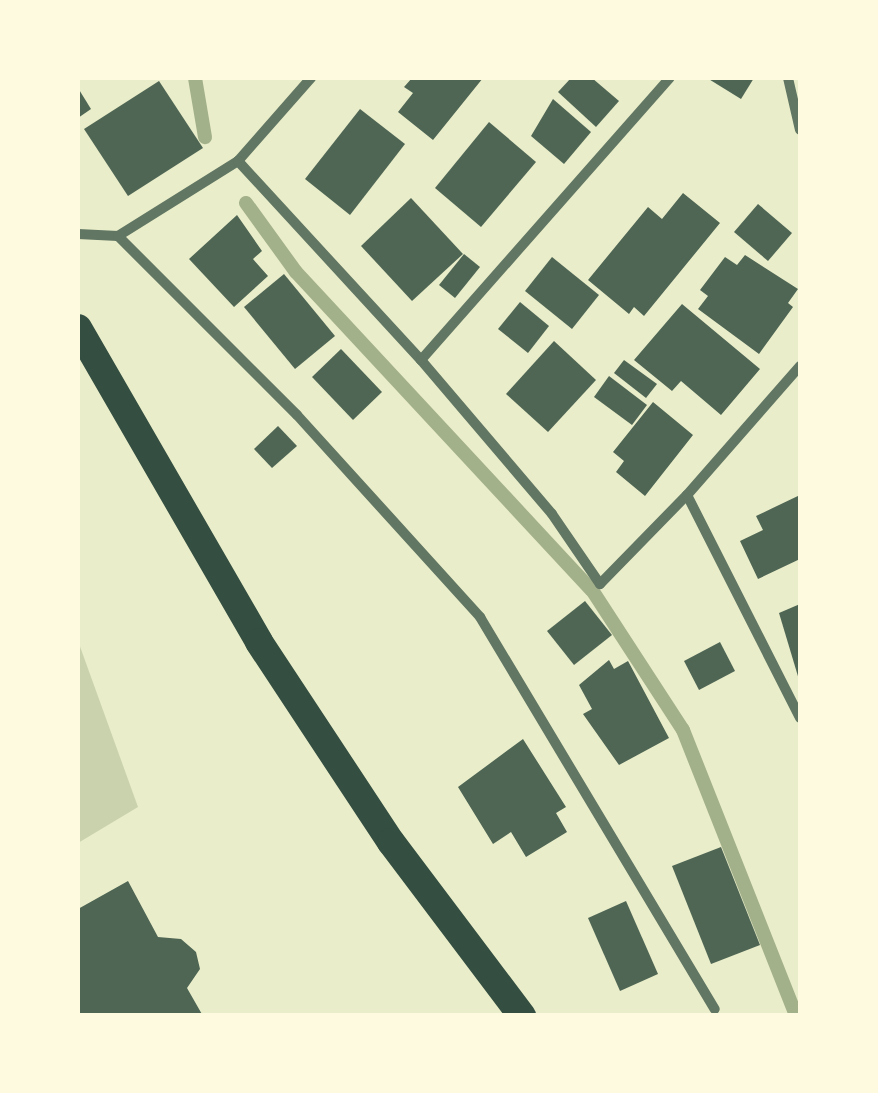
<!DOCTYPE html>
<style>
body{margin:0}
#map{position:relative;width:878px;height:1093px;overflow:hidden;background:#e9edc9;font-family:Arial,sans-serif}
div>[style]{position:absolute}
.green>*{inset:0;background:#cad2ad}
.stream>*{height:14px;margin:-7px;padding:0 7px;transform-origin:7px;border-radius:7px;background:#a3b18a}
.building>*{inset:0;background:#4f6655}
.minor>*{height:10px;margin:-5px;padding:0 5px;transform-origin:5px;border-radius:5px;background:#617663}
.trunk>*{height:28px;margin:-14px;padding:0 14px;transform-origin:14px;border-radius:14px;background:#344e41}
span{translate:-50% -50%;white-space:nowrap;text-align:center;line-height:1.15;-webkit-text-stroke:10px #fefae0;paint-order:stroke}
.frame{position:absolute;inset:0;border:80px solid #fefae0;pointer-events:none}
</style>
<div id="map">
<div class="green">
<div style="clip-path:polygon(78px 641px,138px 807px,78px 843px)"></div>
</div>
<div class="stream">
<div style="left:195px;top:78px;width:60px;rotate:80.4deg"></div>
<div style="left:246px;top:203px;width:85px;rotate:54.1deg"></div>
<div style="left:296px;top:272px;width:434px;rotate:47.1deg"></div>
<div style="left:592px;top:590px;width:167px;rotate:57deg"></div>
<div style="left:683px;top:730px;width:308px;rotate:68.4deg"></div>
</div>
<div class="building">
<div style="clip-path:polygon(412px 78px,483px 78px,433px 140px,398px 112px,413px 93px,404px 87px)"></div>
<div style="clip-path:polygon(571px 78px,592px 78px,619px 101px,596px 127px,558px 92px)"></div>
<div style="clip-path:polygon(707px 78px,754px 78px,741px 99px)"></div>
<div style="clip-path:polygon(159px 81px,203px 148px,128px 196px,84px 129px)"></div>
<div style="clip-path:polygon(78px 88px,91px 109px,78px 118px)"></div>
<div style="clip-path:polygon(553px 99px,591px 132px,564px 164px,531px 136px)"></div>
<div style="clip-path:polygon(360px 109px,405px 144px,350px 215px,305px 179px)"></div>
<div style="clip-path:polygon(489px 122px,536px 162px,481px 227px,435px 188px)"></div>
<div style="clip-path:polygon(683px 193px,720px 223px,644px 316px,634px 307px,629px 314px,588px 280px,648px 207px,662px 219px)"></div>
<div style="clip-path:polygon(411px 198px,463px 254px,412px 301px,361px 246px)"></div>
<div style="clip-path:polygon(758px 204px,792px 233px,768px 261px,734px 232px)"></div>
<div style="clip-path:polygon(237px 215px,262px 251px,253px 259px,268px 276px,234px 307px,189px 259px)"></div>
<div style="clip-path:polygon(464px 254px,480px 267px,455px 298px,439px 285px)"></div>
<div style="clip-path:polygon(745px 255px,798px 289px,788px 303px,793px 307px,759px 354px,698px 309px,708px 296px,700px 290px,725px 257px,737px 265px)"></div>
<div style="clip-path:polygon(552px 257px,599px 295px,572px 329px,525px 291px)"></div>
<div style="clip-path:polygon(284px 274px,335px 336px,295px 369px,244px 307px)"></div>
<div style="clip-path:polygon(520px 302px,549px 326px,528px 353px,498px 329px)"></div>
<div style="clip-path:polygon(682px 304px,760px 369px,721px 415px,681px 381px,672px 391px,634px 360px)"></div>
<div style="clip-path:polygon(554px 341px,596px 380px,548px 432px,506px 394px)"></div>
<div style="clip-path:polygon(341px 349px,382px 392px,353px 420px,312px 377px)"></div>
<div style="clip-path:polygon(624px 360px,657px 384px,646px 398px,614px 373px)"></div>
<div style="clip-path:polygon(609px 376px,647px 405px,632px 425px,594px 397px)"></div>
<div style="clip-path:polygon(653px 402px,693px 435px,645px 496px,616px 472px,624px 461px,613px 452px)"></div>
<div style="clip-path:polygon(278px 426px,297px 446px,272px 468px,254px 449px)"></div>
<div style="clip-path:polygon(800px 495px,800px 559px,758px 579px,740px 541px,763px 530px,756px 516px)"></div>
<div style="clip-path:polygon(585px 601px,612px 635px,574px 665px,547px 631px)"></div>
<div style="clip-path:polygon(800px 604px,800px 683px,779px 613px)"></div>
<div style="clip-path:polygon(720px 642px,735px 671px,699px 690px,684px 661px)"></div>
<div style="clip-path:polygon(609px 660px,614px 669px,628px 661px,669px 738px,619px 765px,583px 714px,592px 709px,579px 685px)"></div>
<div style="clip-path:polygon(523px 739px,566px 807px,556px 813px,567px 832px,526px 857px,511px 832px,493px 844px,458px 787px)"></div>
<div style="clip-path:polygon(721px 847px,760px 945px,711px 964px,672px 866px)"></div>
<div style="clip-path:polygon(128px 881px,158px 937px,181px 939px,196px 952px,200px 969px,187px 988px,203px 1016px,78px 1016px,78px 909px)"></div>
<div style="clip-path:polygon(626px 901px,658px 974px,620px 991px,588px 918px)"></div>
</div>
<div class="minor">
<div style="left:788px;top:78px;width:53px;rotate:77deg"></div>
<div style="left:238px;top:161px;width:111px;rotate:-48.7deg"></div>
<div style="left:78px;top:234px;width:40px;rotate:2.9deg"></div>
<div style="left:118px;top:236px;width:142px;rotate:-32deg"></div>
<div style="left:238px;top:161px;width:270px;rotate:47.4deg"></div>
<div style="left:421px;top:360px;width:202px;rotate:49.6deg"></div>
<div style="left:552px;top:514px;width:85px;rotate:55.6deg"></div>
<div style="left:600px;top:584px;width:124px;rotate:-45.7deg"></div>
<div style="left:118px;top:236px;width:253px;rotate:45deg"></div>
<div style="left:297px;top:415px;width:273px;rotate:47.8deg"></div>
<div style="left:480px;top:617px;width:457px;rotate:59.1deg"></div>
<div style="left:421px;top:360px;width:376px;rotate:-48.6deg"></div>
<div style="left:800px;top:366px;width:171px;rotate:131.2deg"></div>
<div style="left:687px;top:495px;width:250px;rotate:63.1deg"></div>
</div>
<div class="trunk">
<div style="left:78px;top:328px;width:362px;rotate:60deg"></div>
<div style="left:259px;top:642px;width:240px;rotate:56.6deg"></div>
<div style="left:391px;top:842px;width:218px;rotate:53deg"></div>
</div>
<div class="frame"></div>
</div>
